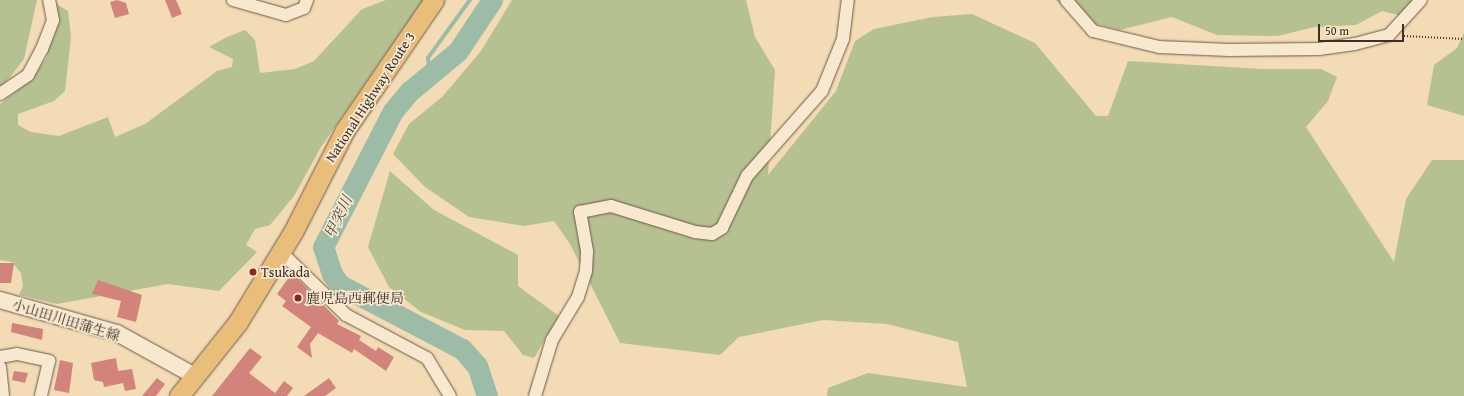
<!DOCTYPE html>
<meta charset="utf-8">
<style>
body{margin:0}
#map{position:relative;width:1464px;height:396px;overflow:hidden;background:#f2dbb5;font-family:"Gentium Book Plus","Noto Serif JP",serif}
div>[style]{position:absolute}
.green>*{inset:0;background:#b6c191}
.stream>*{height:3.5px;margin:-1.75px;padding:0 1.75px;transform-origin:1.75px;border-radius:1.75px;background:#9dbca7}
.river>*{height:21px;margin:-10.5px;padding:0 10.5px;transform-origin:10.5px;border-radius:10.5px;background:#9dbca7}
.building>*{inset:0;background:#d2847c}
.path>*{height:2px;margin-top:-1px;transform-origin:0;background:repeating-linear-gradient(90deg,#3f2e27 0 1px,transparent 0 3px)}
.roads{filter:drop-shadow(0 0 1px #6c594a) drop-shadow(0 0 1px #6c594a)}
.minor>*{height:12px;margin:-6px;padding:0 6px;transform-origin:6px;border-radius:6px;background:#f7e8cf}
.secondary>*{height:16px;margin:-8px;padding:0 8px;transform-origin:8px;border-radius:8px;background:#f7e8cf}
.trunk>*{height:19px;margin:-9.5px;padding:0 9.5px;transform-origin:9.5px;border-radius:9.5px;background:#e9be7a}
.dots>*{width:11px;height:11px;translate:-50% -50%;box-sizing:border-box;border:2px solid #f7e8cf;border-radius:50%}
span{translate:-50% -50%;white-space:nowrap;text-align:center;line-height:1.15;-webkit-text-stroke:3.5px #f7e8cf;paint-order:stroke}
.street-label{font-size:14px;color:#3f2e27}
.poi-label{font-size:14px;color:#3f2e27}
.left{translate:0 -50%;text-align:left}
.water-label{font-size:15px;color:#524a41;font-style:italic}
.scale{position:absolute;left:1318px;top:24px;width:86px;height:18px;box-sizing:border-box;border:2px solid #3f2e27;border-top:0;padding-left:5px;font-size:12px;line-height:14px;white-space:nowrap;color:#3f2e27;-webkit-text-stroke:3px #f7e8cf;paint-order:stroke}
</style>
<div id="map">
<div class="green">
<div style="clip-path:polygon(0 0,37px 0,24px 59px,0 90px)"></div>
<div style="clip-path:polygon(386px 0,423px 0,321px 147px,294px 196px,270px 225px,255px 229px,246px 245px,257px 252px,219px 291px,168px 284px,57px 304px,19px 295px,23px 286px,21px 273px,12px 262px,0 260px,0 104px,33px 77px,47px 57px,55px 3px,68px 11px,71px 37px,65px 91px,54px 101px,18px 114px,18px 125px,31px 132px,59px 136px,108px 117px,115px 137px,145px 124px,217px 71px,232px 67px,233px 59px,209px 47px,227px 37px,245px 30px,255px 40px,260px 73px,295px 69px,314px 61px,362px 9px)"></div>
<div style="clip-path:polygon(512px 0,746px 0,755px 37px,775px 70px,768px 175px,836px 91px,855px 41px,874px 29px,933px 17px,972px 14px,1035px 43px,1096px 116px,1108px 116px,1128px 61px,1262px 69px,1321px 69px,1337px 77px,1328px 101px,1306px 127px,1394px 262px,1406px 199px,1432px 160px,1464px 160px,1464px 396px,827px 396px,828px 388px,868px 373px,967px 387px,958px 342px,887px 324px,823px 320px,739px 337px,720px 355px,620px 343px,570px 244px,554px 221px,524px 226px,469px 217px,425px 187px,393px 154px,409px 124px,442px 97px,481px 51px)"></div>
<div style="clip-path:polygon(1055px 0,1415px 0,1413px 19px,1382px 11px,1356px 25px,1314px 27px,1278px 36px,1217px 35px,1172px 17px,1120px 30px,1084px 21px)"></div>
<div style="clip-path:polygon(1464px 33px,1464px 116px,1427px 105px,1434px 65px,1457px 48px)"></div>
<div style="clip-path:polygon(390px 171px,434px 210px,518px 255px,518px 286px,559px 316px,534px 358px,523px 355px,504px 331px,465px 330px,421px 312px,389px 287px,368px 247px)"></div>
</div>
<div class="stream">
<div style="left:430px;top:75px;width:17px;rotate:-97deg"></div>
<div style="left:428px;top:58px;width:72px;rotate:-54.1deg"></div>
</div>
<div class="river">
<div style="left:487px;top:396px;width:32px;rotate:-108deg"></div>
<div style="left:477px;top:366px;width:23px;rotate:-131deg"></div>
<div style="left:462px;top:349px;width:138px;rotate:-152.3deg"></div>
<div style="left:340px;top:285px;width:14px;rotate:-126deg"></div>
<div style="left:332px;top:274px;width:28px;rotate:-108deg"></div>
<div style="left:323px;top:247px;width:153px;rotate:-62.8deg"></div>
<div style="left:393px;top:111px;width:26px;rotate:-50deg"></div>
<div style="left:410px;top:91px;width:62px;rotate:-39.8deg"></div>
<div style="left:458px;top:51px;width:61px;rotate:-56.3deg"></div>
</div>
<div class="building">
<div style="clip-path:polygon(117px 0,126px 3px,129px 14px,115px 18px,110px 2px)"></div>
<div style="clip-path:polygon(165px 0,176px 0,182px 14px,172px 18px)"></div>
<div style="clip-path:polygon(0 263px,14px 263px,11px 283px,0 283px)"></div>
<div style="clip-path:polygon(292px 273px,339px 321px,337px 324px,361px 336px,359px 340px,376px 351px,378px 347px,394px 357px,386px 371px,354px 349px,352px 353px,318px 333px,310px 344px,312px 358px,297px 347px,311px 327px,282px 306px,286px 301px,277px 294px)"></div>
<div style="clip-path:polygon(98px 280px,142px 295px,136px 322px,117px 317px,121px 301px,92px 294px)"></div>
<div style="clip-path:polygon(12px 323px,43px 329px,42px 340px,11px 332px)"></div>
<div style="clip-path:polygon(250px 348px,262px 357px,249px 373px,275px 393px,284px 381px,293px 388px,287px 396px,212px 396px)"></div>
<div style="clip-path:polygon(116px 358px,118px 371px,132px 369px,136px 389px,125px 391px,123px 383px,104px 387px,103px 382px,94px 380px,91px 363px)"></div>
<div style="clip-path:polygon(60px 360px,73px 363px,69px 393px,54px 390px)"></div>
<div style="clip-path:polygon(14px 371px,28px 373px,25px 383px,12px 380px)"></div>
<div style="clip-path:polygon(157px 378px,165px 384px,156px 396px,142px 396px)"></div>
<div style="clip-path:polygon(329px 378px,336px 388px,325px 396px,304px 396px)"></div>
</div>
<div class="path">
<div style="left:1404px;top:36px;width:60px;rotate:2.9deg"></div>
</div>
<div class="roads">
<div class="minor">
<div style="left:233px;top:0;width:55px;rotate:15.8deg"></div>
<div style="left:286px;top:15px;width:19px;rotate:-21deg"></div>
<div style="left:304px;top:8px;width:9px;rotate:-69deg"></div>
<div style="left:1066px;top:0;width:41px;rotate:48.9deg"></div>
<div style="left:1093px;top:31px;width:68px;rotate:13.6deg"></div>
<div style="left:1159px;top:47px;width:70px;rotate:2.5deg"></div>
<div style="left:1229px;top:50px;width:90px;rotate:-0.6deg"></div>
<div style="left:1319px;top:49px;width:36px;rotate:-8deg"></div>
<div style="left:1355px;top:44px;width:35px;rotate:-15deg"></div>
<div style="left:1389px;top:35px;width:47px;rotate:-47.6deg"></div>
<div style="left:0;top:94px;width:34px;rotate:-34deg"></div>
<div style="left:28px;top:75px;width:30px;rotate:-62deg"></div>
<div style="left:42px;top:49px;width:31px;rotate:-69deg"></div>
<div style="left:53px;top:20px;width:20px;rotate:-101deg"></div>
<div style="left:281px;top:252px;width:91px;rotate:44.1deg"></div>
<div style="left:346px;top:315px;width:92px;rotate:28deg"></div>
<div style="left:427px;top:358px;width:44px;rotate:58.8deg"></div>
<div style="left:0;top:357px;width:17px;rotate:-10deg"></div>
<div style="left:17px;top:354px;width:33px;rotate:12deg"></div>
<div style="left:49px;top:361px;width:36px;rotate:103deg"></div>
<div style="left:0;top:367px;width:29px;rotate:84deg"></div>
<div style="left:535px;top:396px;width:59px;rotate:-73.1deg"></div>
<div style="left:552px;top:340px;width:50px;rotate:-58.8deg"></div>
<div style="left:578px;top:297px;width:27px;rotate:-73deg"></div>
<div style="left:586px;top:271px;width:20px;rotate:-87deg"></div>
<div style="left:587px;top:251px;width:40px;rotate:-100deg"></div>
<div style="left:580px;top:212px;width:32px;rotate:-11deg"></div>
<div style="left:611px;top:206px;width:88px;rotate:17.2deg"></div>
<div style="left:695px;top:232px;width:17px;rotate:7deg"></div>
<div style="left:712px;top:234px;width:12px;rotate:-31deg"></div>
<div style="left:722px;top:228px;width:58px;rotate:-64.3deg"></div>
<div style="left:747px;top:176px;width:113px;rotate:-48.6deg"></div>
<div style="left:822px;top:91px;width:56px;rotate:-68deg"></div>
<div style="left:843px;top:39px;width:39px;rotate:-83deg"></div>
</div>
<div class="secondary">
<div style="left:0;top:300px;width:122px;rotate:15.8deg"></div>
<div style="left:117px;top:333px;width:89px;rotate:28.9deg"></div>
</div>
<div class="trunk">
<div style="left:179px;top:396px;width:95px;rotate:-51.4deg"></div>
<div style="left:238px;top:322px;width:105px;rotate:-58.6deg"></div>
<div style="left:293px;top:232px;width:114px;rotate:-63deg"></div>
<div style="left:345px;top:130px;width:158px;rotate:-55.6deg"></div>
</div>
</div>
<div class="dots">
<div style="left:253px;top:272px;background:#8f2418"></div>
<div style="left:298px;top:298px;background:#8f2418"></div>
</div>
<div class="street-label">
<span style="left:370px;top:97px;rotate:-57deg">National Highway Route 3</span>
<span style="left:66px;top:320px;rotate:17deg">小山田川田蒲生線</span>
</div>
<div class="poi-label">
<span class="left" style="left:261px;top:272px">Tsukada</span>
<span class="left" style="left:306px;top:298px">鹿児島西郵便局</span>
</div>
<div class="water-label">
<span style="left:338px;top:217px;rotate:-64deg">甲突川</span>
</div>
<div class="scale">50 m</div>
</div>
